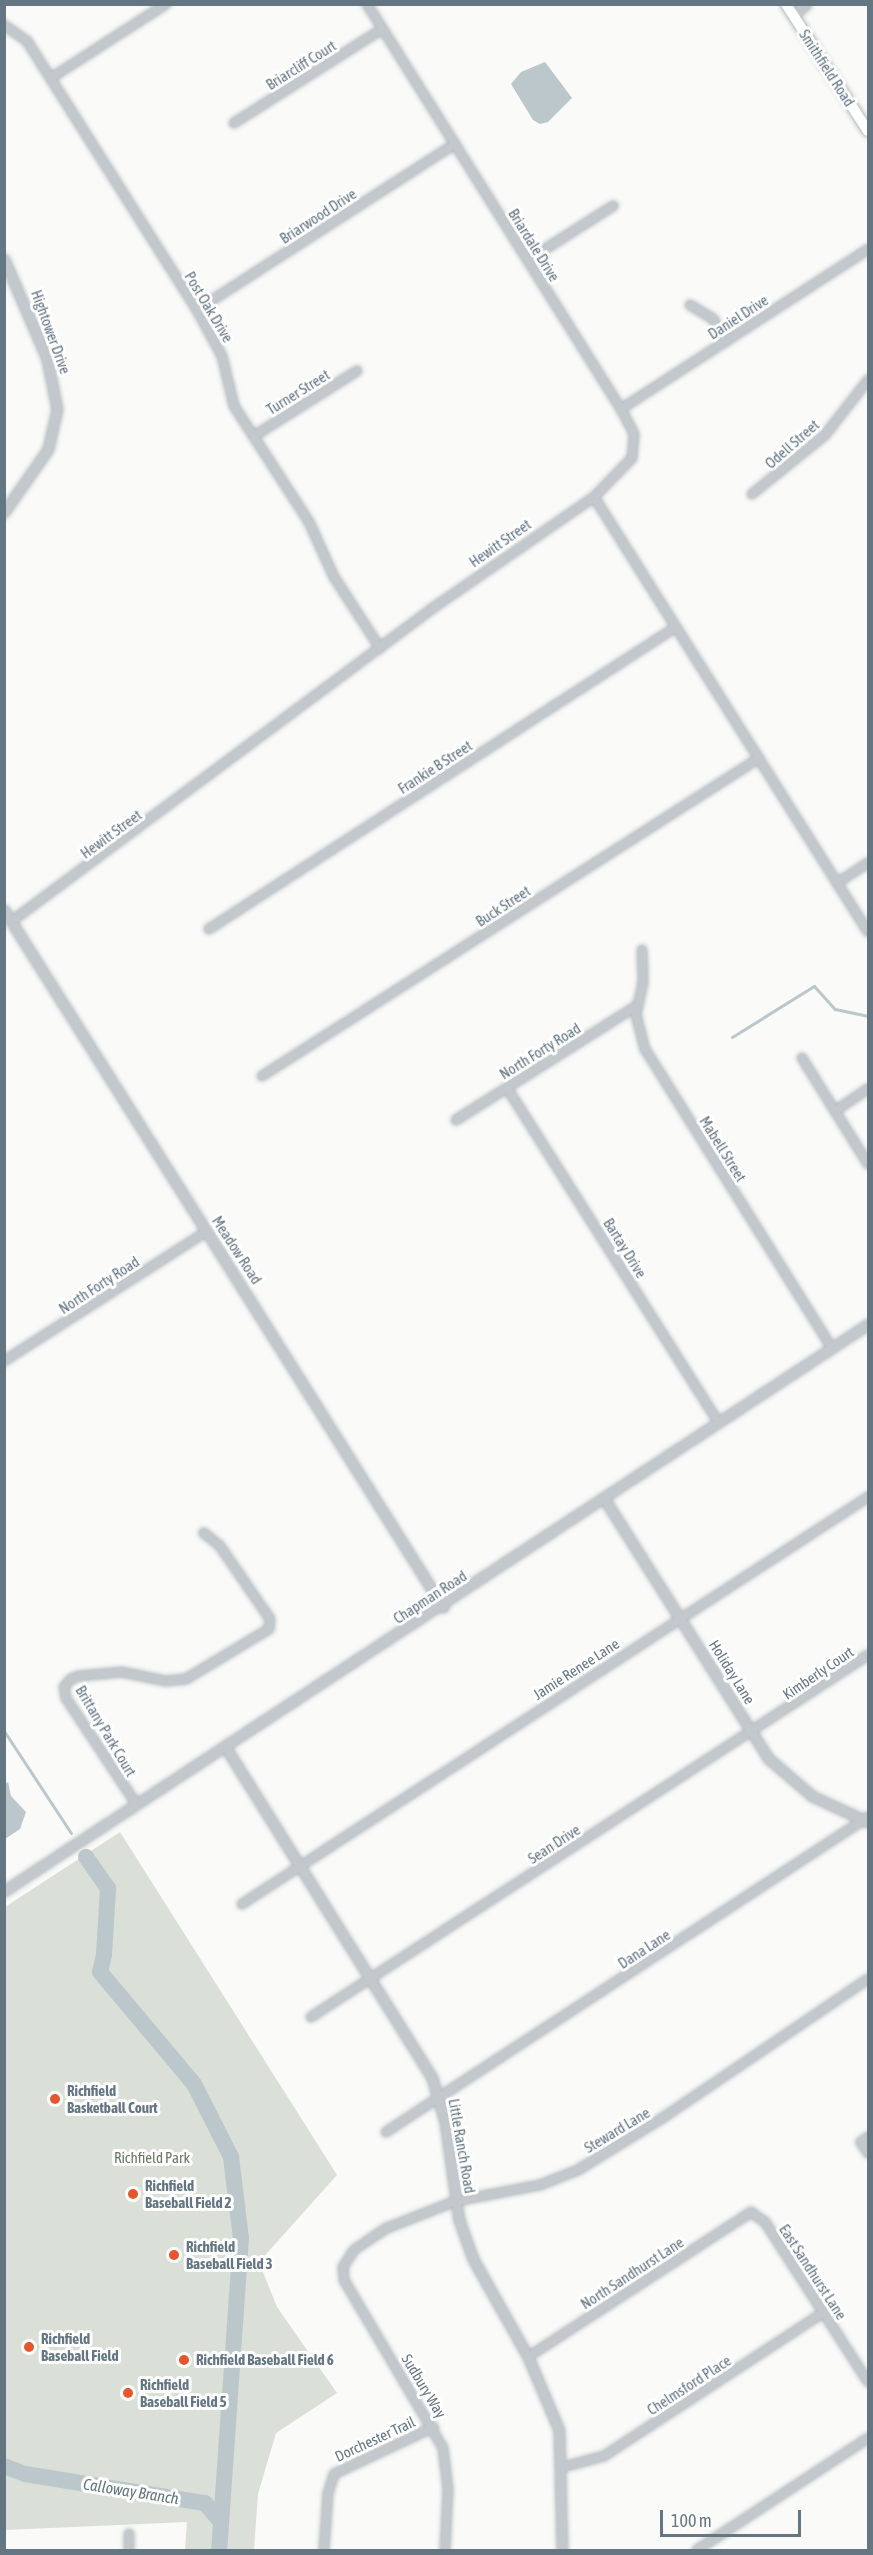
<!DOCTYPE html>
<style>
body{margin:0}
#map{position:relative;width:873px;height:2555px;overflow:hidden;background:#fafaf8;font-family:"Asap Condensed",sans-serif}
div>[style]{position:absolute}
.green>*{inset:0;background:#dadfd7}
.water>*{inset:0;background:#bbc7cb}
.stream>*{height:3px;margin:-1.5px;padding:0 1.5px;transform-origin:1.5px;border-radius:1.5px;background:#bbc7cb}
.river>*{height:16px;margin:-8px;padding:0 8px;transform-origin:8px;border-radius:8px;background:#bbc7cb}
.roads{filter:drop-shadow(0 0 2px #b3babf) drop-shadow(0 0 2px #b3babf)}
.minor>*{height:8px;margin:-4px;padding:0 4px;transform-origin:4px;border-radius:4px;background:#c3c8cc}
.tertiary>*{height:9px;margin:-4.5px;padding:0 4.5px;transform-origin:4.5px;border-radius:4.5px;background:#c3c8cc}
.secondary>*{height:10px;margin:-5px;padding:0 5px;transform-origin:5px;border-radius:5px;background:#fff}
.dots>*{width:16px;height:16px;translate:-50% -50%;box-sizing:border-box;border:3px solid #fff;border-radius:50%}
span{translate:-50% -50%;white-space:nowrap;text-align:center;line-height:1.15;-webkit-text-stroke:6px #fff;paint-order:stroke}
.street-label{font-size:15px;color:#657683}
.poi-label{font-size:15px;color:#657683;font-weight:700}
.left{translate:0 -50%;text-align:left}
.park-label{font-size:15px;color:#687a64}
.water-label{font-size:16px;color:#60757c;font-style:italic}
.frame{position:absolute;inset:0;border:6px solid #657683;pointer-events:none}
.scale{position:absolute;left:660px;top:2510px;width:141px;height:27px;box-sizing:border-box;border:3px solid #657683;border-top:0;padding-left:8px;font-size:18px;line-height:21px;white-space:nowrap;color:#657683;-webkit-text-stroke:4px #fff;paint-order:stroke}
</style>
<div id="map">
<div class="green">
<div style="clip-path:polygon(120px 1832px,337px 2175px,259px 2262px,277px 2307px,337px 2393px,276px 2433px,258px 2494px,254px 2550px,185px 2550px,187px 2522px,5px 2530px,5px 1907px)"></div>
</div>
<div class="water">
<div style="clip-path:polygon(545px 62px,572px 98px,548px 122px,540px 124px,533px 120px,511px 84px,521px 72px)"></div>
<div style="clip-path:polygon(8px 1782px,11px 1796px,26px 1812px,20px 1829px,5px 1839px,5px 1784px)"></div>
</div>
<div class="stream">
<div style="left:732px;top:1037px;width:97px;rotate:-31.9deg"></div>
<div style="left:814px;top:986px;width:31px;rotate:48deg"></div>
<div style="left:835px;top:1009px;width:34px;rotate:12deg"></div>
<div style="left:4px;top:1731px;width:122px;rotate:56.7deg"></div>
</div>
<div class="river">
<div style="left:86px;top:1857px;width:39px;rotate:55deg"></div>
<div style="left:108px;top:1889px;width:66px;rotate:93.5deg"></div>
<div style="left:104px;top:1955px;width:17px;rotate:103deg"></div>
<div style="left:100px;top:1972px;width:146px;rotate:50deg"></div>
<div style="left:194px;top:2084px;width:82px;rotate:63.1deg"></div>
<div style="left:231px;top:2157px;width:82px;rotate:83deg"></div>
<div style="left:241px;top:2238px;width:313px;rotate:94deg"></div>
<div style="left:4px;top:2466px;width:22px;rotate:21deg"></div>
<div style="left:25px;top:2474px;width:182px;rotate:9.2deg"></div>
<div style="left:205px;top:2503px;width:25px;rotate:50deg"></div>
</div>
<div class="roads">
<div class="minor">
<div style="left:4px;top:25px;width:28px;rotate:35deg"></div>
<div style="left:27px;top:41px;width:318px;rotate:57.7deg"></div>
<div style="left:197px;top:310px;width:52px;rotate:61.5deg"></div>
<div style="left:222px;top:356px;width:51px;rotate:76.5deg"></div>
<div style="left:234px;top:406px;width:138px;rotate:57.1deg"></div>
<div style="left:309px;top:522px;width:60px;rotate:65.6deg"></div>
<div style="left:334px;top:577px;width:85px;rotate:57.1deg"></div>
<div style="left:51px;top:78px;width:137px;rotate:-32.8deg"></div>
<div style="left:234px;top:123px;width:175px;rotate:-32.4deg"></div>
<div style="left:528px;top:260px;width:101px;rotate:-32.4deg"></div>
<div style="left:690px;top:305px;width:27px;rotate:31deg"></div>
<div style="left:713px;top:319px;width:26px;rotate:59deg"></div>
<div style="left:197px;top:310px;width:307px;rotate:-32.8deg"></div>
<div style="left:621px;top:409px;width:294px;rotate:-32.9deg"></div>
<div style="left:254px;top:436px;width:122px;rotate:-32.3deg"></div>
<div style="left:752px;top:494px;width:94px;rotate:-38.9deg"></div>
<div style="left:825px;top:435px;width:70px;rotate:-52deg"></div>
<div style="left:594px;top:497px;width:514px;rotate:57.79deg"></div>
<div style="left:837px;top:883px;width:37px;rotate:-33deg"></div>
<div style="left:12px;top:921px;width:525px;rotate:-36.63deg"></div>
<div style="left:433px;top:608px;width:196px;rotate:-34.6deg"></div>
<div style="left:594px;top:497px;width:54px;rotate:-45.7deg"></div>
<div style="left:632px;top:458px;width:24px;rotate:-85deg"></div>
<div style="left:634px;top:434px;width:28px;rotate:-117deg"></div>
<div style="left:621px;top:409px;width:478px;rotate:-122.1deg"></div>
<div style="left:209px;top:929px;width:556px;rotate:-32.89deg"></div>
<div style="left:642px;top:950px;width:32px;rotate:88deg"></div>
<div style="left:643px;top:982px;width:33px;rotate:102deg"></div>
<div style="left:636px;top:1014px;width:36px;rotate:76deg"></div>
<div style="left:645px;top:1049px;width:353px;rotate:58deg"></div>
<div style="left:802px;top:1058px;width:125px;rotate:58.1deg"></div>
<div style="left:262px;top:1076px;width:590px;rotate:-32.61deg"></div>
<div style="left:507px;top:1088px;width:396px;rotate:57.7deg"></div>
<div style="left:835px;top:1111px;width:40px;rotate:-34deg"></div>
<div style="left:456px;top:1120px;width:215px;rotate:-32.3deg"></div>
<div style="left:4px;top:1361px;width:241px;rotate:-32.6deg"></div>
<div style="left:137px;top:1805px;width:128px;rotate:-123.6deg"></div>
<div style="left:66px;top:1698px;width:11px;rotate:-100deg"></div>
<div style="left:64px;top:1687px;width:11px;rotate:-49deg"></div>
<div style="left:71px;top:1679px;width:9px;rotate:-21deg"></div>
<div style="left:79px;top:1676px;width:43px;rotate:-5.3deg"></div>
<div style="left:122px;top:1672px;width:45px;rotate:11.6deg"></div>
<div style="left:166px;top:1681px;width:20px;rotate:-6deg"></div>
<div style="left:186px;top:1679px;width:97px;rotate:-31.1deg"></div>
<div style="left:269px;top:1629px;width:10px;rotate:-84deg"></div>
<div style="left:270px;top:1619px;width:88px;rotate:-124.4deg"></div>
<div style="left:220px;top:1546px;width:21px;rotate:-141deg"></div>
<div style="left:242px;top:1904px;width:747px;rotate:-33.03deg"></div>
<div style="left:311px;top:2017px;width:664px;rotate:-33.02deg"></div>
<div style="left:386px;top:2132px;width:576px;rotate:-33.17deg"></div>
<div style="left:868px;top:2137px;width:9px;rotate:144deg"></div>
<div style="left:861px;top:2142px;width:13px;rotate:58deg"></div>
<div style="left:528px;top:2357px;width:266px;rotate:-33deg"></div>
<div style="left:751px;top:2212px;width:17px;rotate:36deg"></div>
<div style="left:765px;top:2222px;width:190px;rotate:57.2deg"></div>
<div style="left:563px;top:2467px;width:42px;rotate:-15deg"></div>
<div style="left:604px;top:2456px;width:263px;rotate:-33.2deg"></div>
<div style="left:129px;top:2534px;width:16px;rotate:90deg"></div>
<div style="left:324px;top:2550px;width:57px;rotate:-86deg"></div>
<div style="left:328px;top:2493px;width:20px;rotate:-72deg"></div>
<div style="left:334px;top:2474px;width:110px;rotate:-25.2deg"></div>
<div style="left:445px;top:2550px;width:61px;rotate:-87.2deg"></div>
<div style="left:448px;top:2489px;width:41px;rotate:-97deg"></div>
<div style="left:443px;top:2448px;width:195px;rotate:-120.5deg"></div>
<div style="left:344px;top:2280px;width:13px;rotate:-94deg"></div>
<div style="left:343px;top:2267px;width:20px;rotate:-57deg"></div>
<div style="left:354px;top:2250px;width:40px;rotate:-34deg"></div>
<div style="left:387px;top:2228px;width:74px;rotate:-21.4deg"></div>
<div style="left:456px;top:2201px;width:86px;rotate:-10.8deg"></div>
<div style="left:540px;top:2185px;width:41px;rotate:-21.5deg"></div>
<div style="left:578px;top:2170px;width:101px;rotate:-31.6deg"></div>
<div style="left:664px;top:2117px;width:246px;rotate:-34.1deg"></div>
<div style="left:697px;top:2550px;width:204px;rotate:-33.2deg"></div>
</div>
<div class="tertiary">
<div style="left:793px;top:15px;width:17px;rotate:-40deg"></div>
<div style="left:4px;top:259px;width:109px;rotate:66.7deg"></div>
<div style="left:47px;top:359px;width:51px;rotate:78.7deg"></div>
<div style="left:57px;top:409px;width:41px;rotate:102.7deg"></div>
<div style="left:48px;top:449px;width:77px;rotate:124.9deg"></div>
<div style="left:4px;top:910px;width:824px;rotate:57.8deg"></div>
<div style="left:605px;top:1500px;width:307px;rotate:57.7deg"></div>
<div style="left:769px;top:1759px;width:57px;rotate:40.7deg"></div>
<div style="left:812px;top:1796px;width:62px;rotate:24.9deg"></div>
<div style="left:226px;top:1748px;width:389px;rotate:58deg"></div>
<div style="left:432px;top:2078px;width:46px;rotate:73.5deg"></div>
<div style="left:445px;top:2122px;width:99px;rotate:81.9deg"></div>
<div style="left:459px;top:2220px;width:41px;rotate:70.3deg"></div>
<div style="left:473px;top:2259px;width:112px;rotate:60.7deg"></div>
<div style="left:528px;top:2357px;width:79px;rotate:67deg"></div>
<div style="left:559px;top:2430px;width:120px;rotate:88.6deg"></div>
<div style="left:4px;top:1891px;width:1033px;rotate:-33.27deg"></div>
</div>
<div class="secondary">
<div style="left:786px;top:4px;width:151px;rotate:57.2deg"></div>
</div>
</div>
<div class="dots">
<div style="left:55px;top:2099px;background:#e4572e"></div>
<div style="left:133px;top:2194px;background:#e4572e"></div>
<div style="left:174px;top:2255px;background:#e4572e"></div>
<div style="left:29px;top:2347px;background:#e4572e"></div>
<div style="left:184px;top:2360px;background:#e4572e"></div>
<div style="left:128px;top:2393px;background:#e4572e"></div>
</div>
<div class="street-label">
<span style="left:301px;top:65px;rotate:-32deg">Briarcliff Court</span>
<span style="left:827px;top:68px;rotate:57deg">Smithfield Road</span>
<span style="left:318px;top:216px;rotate:-33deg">Briarwood Drive</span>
<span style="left:534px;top:245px;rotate:58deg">Briardale Drive</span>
<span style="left:209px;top:307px;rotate:59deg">Post Oak Drive</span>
<span style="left:738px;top:317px;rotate:-33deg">Daniel Drive</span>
<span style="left:51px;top:332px;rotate:70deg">Hightower Drive</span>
<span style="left:298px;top:392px;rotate:-32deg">Turner Street</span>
<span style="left:792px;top:444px;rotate:-41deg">Odell Street</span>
<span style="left:500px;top:543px;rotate:-35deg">Hewitt Street</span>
<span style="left:435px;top:767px;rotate:-33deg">Frankie B Street</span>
<span style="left:111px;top:834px;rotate:-36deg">Hewitt Street</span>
<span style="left:503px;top:906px;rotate:-33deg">Buck Street</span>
<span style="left:540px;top:1051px;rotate:-32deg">North Forty Road</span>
<span style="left:723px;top:1149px;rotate:58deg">Mabell Street</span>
<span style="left:625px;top:1248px;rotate:58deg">Bartay Drive</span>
<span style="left:237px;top:1250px;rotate:57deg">Meadow Road</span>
<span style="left:99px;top:1285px;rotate:-33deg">North Forty Road</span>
<span style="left:430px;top:1597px;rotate:-33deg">Chapman Road</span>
<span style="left:576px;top:1669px;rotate:-33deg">Jamie Renee Lane</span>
<span style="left:732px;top:1672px;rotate:58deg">Holiday Lane</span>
<span style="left:818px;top:1673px;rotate:-34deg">Kimberly Court</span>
<span style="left:106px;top:1731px;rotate:59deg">Brittany Park Court</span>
<span style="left:554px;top:1844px;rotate:-33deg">Sean Drive</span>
<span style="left:644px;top:1949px;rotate:-33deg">Dana Lane</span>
<span style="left:617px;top:2130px;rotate:-31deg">Steward Lane</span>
<span style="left:462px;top:2146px;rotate:80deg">Little Ranch Road</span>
<span style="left:813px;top:2272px;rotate:57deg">East Sandhurst Lane</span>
<span style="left:632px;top:2273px;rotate:-33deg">North Sandhurst Lane</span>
<span style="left:689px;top:2385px;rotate:-33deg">Chelmsford Place</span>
<span style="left:424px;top:2386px;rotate:59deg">Sudbury Way</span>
<span style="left:375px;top:2439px;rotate:-25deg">Dorchester Trail</span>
</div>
<div class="poi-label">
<span class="left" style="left:67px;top:2099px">Richfield<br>Basketball Court</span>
<span class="left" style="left:145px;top:2194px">Richfield<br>Baseball Field 2</span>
<span class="left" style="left:186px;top:2255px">Richfield<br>Baseball Field 3</span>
<span class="left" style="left:41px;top:2347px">Richfield<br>Baseball Field</span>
<span class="left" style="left:196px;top:2360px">Richfield Baseball Field 6</span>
<span class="left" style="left:140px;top:2393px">Richfield<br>Baseball Field 5</span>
</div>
<div class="park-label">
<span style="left:152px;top:2158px">Richfield Park</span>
</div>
<div class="water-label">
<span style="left:131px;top:2491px;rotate:9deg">Calloway Branch</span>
</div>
<div class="frame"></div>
<div class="scale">100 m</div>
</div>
